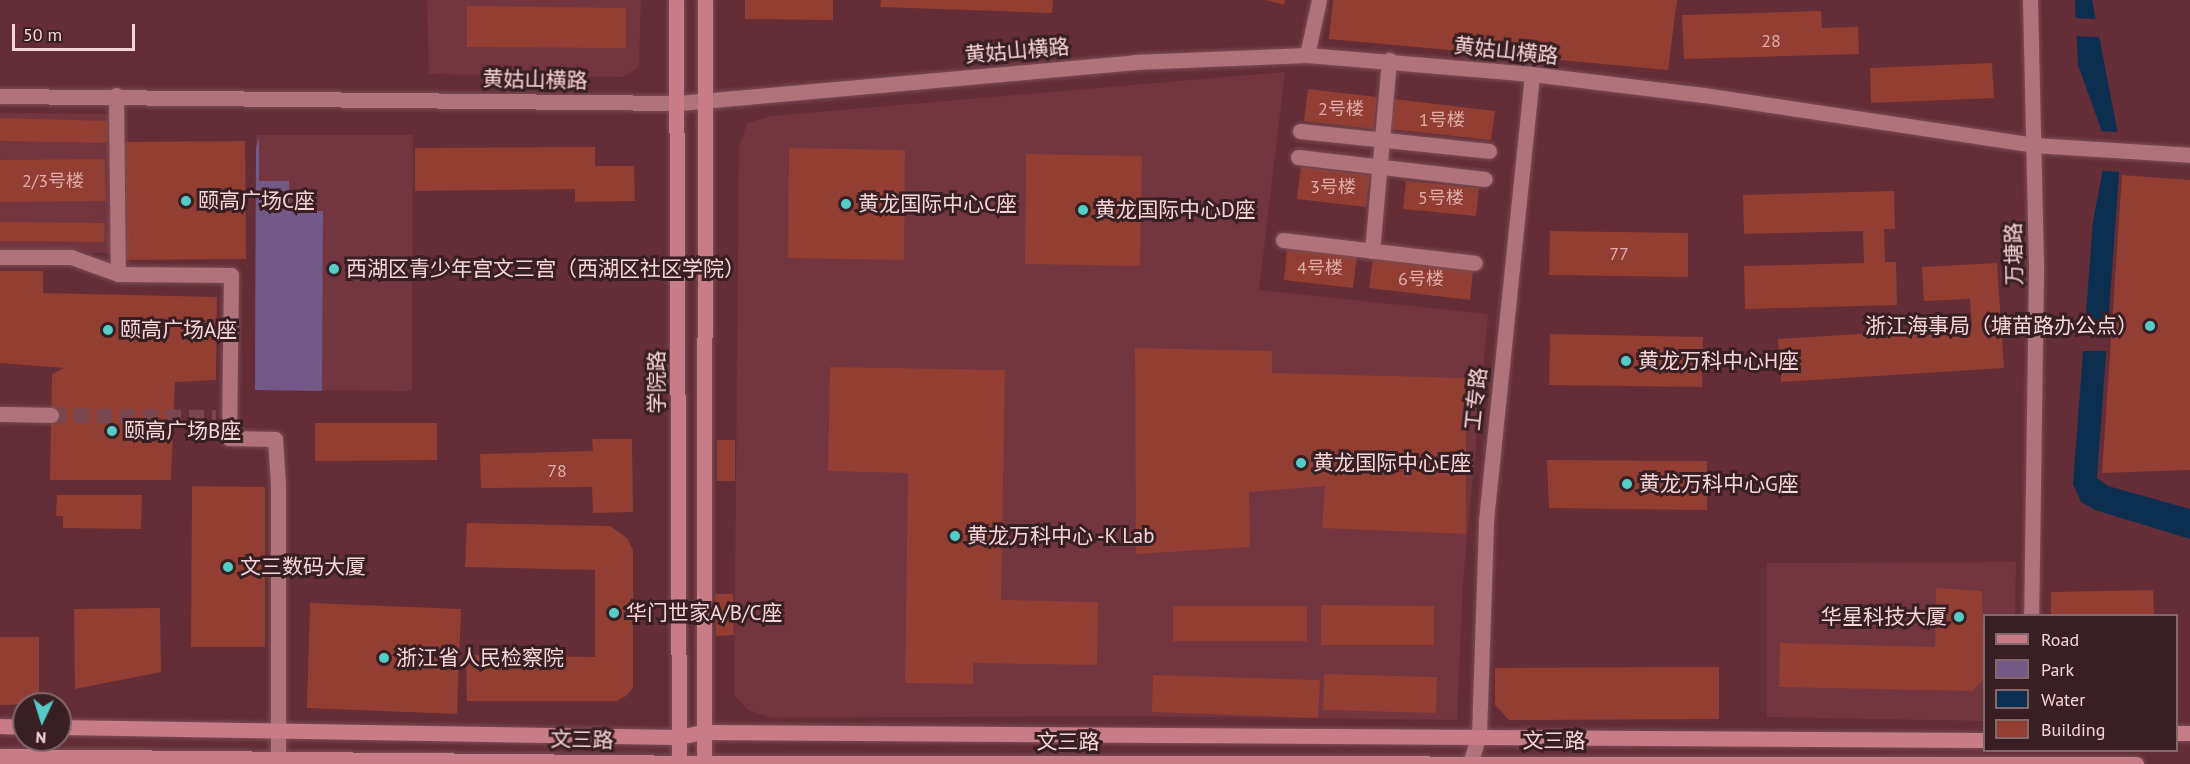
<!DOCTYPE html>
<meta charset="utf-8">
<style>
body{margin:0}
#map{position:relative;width:2190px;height:764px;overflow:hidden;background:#642d37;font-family:"PT Sans","Noto Sans SC",sans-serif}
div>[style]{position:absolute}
.built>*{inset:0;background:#733540}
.green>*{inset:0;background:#735986}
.water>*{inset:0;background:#0d2f4f}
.pier>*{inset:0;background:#642d37}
.building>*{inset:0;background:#923e32}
.minor-tunnel>*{height:15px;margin-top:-7.5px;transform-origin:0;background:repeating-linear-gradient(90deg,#7a464f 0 15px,transparent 0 23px)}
.roads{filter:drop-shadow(0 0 2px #7b4c56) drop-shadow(0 0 2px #7b4c56)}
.minor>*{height:15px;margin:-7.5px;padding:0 7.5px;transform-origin:7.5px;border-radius:7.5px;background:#b0727b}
.major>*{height:15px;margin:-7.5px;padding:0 7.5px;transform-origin:7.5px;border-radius:7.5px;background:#c87c88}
.dots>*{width:16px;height:16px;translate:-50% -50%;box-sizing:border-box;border:3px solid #381f23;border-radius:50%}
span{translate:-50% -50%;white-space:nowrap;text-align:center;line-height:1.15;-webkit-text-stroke:6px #381f23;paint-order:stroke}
.number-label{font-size:18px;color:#deaeae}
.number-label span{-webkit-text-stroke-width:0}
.street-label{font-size:21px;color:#f7d4d8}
.poi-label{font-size:21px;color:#f7d4d8}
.left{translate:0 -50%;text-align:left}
.right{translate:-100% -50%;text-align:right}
.legend{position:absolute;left:1983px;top:614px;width:195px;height:138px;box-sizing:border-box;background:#381f23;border:2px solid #84676b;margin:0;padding:8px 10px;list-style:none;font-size:18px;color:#f7d4d8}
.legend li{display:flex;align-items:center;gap:12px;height:30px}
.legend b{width:30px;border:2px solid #84676b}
.north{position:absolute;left:12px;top:692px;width:60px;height:60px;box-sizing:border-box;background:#381f23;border:2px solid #84676b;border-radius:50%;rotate:184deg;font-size:16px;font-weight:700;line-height:24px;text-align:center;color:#f7d4d8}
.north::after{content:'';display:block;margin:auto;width:21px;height:27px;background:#54cdc7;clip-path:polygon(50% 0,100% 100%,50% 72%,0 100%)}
.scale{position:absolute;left:12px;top:24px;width:123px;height:27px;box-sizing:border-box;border:3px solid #f7d4d8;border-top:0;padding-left:8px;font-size:18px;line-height:21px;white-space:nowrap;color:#f7d4d8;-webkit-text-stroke:4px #381f23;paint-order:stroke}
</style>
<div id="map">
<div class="built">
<div style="clip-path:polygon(427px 0,641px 0,639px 67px,623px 77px,429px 74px)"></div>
<div style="clip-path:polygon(1285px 72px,1259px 290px,1488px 314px,1463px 581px,1457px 720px,1120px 716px,772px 718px,748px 710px,734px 695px,739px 147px,747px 123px,771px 116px)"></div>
<div style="clip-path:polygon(0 113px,116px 114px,115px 253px,0 251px)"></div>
<div style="clip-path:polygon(256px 135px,413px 135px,412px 391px,255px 390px)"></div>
<div style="clip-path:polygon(2016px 562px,2015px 615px,1984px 616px,1984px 721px,1767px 717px,1767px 563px)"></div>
</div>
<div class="green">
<div style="clip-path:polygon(259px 137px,259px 181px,289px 181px,290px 211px,323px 211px,322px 391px,255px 390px,256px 148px)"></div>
</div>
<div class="water">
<div style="clip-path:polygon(2075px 0,2092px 0,2117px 129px,2119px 173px,2097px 478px,2108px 486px,2190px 509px,2190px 539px,2095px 510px,2081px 502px,2073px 484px,2093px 221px,2102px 174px,2101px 129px,2078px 65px)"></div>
</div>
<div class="pier">
<div style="clip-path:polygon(2073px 18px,2097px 19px,2100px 37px,2074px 36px)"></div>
<div style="clip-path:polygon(2098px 131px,2120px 132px,2122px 172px,2099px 171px)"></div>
<div style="clip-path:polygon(2109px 328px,2109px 351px,2080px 351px,2082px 329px)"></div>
</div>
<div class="building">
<div style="clip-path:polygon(745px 0,833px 0,833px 20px,745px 19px)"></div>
<div style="clip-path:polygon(881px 0,1053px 0,1052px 13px,880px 7px)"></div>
<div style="clip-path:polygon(1266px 0,1285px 0,1284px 5px)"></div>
<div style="clip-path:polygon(1333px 0,1677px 0,1668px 70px,1329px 39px)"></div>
<div style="clip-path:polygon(467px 6px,626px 8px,626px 48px,467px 47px)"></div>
<div style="clip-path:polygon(1821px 11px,1822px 28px,1858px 27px,1859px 54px,1684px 59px,1682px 15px)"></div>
<div style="clip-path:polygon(1992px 63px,1994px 98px,1871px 103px,1870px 68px)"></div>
<div style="clip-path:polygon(1308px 89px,1377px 97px,1374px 129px,1304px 121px)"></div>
<div style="clip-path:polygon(1394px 99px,1495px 111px,1491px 140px,1390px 129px)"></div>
<div style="clip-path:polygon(0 118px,108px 121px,107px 143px,0 141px)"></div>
<div style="clip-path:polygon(245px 141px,246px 259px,126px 260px,125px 142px)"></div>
<div style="clip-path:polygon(595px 147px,595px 166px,634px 166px,635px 201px,575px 202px,575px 189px,415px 191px,415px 148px)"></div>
<div style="clip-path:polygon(789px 148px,905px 150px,904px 260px,788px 258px)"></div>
<div style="clip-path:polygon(1026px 154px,1142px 156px,1140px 266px,1025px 264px)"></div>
<div style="clip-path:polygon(105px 159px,106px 201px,0 202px,0 160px)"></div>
<div style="clip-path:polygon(1301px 167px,1370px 175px,1366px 207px,1297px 199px)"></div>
<div style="clip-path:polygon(2122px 175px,2190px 180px,2190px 470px,2102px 473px)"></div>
<div style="clip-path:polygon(1406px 181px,1479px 188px,1476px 216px,1403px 209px)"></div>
<div style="clip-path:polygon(1894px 191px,1895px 229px,1884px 229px,1885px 262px,1896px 262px,1897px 305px,1745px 309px,1744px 266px,1864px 263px,1863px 231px,1744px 234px,1743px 195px)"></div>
<div style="clip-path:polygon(0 222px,105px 223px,104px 242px,0 241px)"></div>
<div style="clip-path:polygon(1550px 231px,1688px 233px,1688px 277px,1549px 275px)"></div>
<div style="clip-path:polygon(1287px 248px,1357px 256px,1353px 288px,1284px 280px)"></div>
<div style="clip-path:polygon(1373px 259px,1473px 270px,1470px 300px,1369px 288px)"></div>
<div style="clip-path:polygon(1997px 263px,2004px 368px,1781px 382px,1778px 339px,1972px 327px,1970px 299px,1924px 301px,1922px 267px)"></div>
<div style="clip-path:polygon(0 271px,43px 271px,43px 293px,217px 297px,216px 380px,175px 382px,171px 480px,50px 480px,52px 374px,64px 368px,0 363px)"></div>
<div style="clip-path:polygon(1550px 334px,1703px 337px,1702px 387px,1549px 385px)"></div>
<div style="clip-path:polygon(1135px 348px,1272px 351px,1272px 373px,1466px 378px,1466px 534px,1322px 528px,1325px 486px,1249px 492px,1250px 547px,1136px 554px)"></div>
<div style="clip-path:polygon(830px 367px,1005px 370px,1001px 600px,1098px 602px,1097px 665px,973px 663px,973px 684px,905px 683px,908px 473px,828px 471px)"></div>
<div style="clip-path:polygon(315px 423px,437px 423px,437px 460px,315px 461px)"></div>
<div style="clip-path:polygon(592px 439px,632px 439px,633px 512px,593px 513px,592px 487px,481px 488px,480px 454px,593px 451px)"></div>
<div style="clip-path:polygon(717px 440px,735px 440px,735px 481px,717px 481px)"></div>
<div style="clip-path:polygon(1547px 460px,1707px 461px,1707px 510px,1549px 508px)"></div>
<div style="clip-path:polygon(192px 486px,265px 487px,265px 647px,191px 647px)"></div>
<div style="clip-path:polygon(57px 495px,142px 495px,141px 529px,63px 528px,63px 516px,56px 516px)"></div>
<div style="clip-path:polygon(467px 523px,610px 526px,627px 538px,633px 550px,633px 688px,626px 696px,617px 701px,467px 701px,466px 655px,595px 657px,595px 570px,465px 567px)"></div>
<div style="clip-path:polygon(1936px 588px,1982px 591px,1984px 678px,1972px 691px,1779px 687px,1780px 643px,1935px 647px)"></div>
<div style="clip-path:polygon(2153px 590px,2154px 616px,2051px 616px,2051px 592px)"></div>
<div style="clip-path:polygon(715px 594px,733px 594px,734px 635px,716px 636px)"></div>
<div style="clip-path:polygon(310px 603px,461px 609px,457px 714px,307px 708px)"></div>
<div style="clip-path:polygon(1321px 605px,1434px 606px,1434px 645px,1321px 645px)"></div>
<div style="clip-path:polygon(1173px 606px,1307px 606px,1307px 641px,1173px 641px)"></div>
<div style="clip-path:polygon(160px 608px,161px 672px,75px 689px,74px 609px)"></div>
<div style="clip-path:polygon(0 637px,39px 637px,39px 704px,0 705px)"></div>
<div style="clip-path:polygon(1719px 667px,1719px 719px,1509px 720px,1495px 705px,1495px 668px)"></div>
<div style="clip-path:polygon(1324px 674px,1437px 677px,1436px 713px,1323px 710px)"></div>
<div style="clip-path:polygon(1153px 675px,1320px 680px,1318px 718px,1152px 712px)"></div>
</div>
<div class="minor-tunnel">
<div style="left:51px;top:415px;width:165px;rotate:0.7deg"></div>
</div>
<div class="roads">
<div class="minor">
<div style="left:2030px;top:0;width:271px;rotate:88.7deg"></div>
<div style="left:2036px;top:271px;width:345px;rotate:90.8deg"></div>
<div style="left:1307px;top:55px;width:56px;rotate:-77.7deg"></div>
<div style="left:116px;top:95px;width:179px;rotate:89.4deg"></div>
<div style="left:0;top:96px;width:678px;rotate:0.59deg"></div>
<div style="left:678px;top:103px;width:458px;rotate:-5.1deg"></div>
<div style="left:1134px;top:62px;width:173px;rotate:-2.3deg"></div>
<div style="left:1307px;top:55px;width:226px;rotate:4.8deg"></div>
<div style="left:1532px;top:74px;width:173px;rotate:7deg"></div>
<div style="left:1704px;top:95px;width:333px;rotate:8.6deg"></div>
<div style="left:2033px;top:145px;width:157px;rotate:3.6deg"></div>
<div style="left:1300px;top:131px;width:190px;rotate:6deg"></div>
<div style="left:1298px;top:157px;width:188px;rotate:6.7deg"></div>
<div style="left:1283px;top:240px;width:193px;rotate:6.8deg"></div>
<div style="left:1372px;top:251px;width:192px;rotate:-84.9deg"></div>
<div style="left:0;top:257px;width:71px"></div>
<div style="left:71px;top:257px;width:50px;rotate:19.9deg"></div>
<div style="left:118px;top:274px;width:113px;rotate:0.5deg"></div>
<div style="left:231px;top:275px;width:163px;rotate:90.7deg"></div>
<div style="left:229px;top:438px;width:46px;rotate:1.2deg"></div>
<div style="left:275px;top:439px;width:45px;rotate:86.2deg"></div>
<div style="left:278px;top:484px;width:274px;rotate:90deg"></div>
<div style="left:0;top:414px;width:51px;rotate:1.1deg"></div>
<div style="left:1470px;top:764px;width:30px;rotate:-73deg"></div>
<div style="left:1479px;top:735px;width:215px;rotate:-88.1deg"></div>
<div style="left:1486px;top:520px;width:448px;rotate:-84.1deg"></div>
</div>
<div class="major">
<div style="left:676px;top:0;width:764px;rotate:89.78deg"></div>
<div style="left:0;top:726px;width:24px;rotate:2deg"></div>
<div style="left:60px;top:727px;width:618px;rotate:0.93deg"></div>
<div style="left:678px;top:737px;width:25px;rotate:-11deg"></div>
<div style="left:703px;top:732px;width:1281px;rotate:0.36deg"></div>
<div style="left:2176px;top:733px;width:14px"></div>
<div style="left:0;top:756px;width:704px;rotate:0.57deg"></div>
<div style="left:704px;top:763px;width:1432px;rotate:0.04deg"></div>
<div style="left:704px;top:764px;width:764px;rotate:-89.93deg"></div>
</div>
</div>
<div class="dots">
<div style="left:186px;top:201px;background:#54cdc7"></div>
<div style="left:846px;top:204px;background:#54cdc7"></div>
<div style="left:1083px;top:210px;background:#54cdc7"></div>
<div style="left:334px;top:269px;background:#54cdc7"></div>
<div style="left:2150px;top:326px;background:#54cdc7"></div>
<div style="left:108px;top:330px;background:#54cdc7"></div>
<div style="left:1626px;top:361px;background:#54cdc7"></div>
<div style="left:112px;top:431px;background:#54cdc7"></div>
<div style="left:1301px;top:463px;background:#54cdc7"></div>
<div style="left:1627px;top:484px;background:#54cdc7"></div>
<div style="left:955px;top:536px;background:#54cdc7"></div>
<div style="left:228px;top:567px;background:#54cdc7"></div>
<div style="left:614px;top:613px;background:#54cdc7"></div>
<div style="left:1959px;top:617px;background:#54cdc7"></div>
<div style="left:384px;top:658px;background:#54cdc7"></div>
</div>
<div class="number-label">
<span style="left:1771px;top:41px">28</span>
<span style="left:1341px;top:109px">2号楼</span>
<span style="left:1442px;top:120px">1号楼</span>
<span style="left:53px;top:181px">2/3号楼</span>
<span style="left:1333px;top:187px">3号楼</span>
<span style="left:1441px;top:198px">5号楼</span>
<span style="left:1619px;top:254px">77</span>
<span style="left:1320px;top:268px">4号楼</span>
<span style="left:1421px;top:279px">6号楼</span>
<span style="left:557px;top:471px">78</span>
</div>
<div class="street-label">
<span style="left:1017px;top:51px;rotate:-5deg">黄姑山横路</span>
<span style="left:1506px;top:51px;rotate:6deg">黄姑山横路</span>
<span style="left:535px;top:80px;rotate:1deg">黄姑山横路</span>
<span style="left:2014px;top:254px;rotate:-91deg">万塘路</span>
<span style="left:657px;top:382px;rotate:-90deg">学院路</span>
<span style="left:1476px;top:399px;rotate:-84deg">工专路</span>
<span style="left:582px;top:740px;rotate:1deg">文三路</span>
<span style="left:1554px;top:741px">文三路</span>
<span style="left:1068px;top:742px">文三路</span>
</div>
<div class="poi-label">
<span class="left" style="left:198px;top:201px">颐高广场C座</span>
<span class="left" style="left:858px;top:204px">黄龙国际中心C座</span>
<span class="left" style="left:1095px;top:210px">黄龙国际中心D座</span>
<span class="left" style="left:346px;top:269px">西湖区青少年宫文三宫（西湖区社区学院）</span>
<span class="right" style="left:2138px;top:326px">浙江海事局（塘苗路办公点）</span>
<span class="left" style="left:120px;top:330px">颐高广场A座</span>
<span class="left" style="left:1638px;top:361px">黄龙万科中心H座</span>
<span class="left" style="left:124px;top:431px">颐高广场B座</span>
<span class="left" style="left:1313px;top:463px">黄龙国际中心E座</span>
<span class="left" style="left:1639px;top:484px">黄龙万科中心G座</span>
<span class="left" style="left:967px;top:536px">黄龙万科中心 -K Lab</span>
<span class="left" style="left:240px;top:567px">文三数码大厦</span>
<span class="left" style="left:626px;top:613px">华门世家A/B/C座</span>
<span class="right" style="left:1947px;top:617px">华星科技大厦</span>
<span class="left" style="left:396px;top:658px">浙江省人民检察院</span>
</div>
<ul class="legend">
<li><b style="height:8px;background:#c87c88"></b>Road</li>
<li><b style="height:16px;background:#735986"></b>Park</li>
<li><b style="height:16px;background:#0d2f4f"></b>Water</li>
<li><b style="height:16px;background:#923e32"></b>Building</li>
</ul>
<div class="north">N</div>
<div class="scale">50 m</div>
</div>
